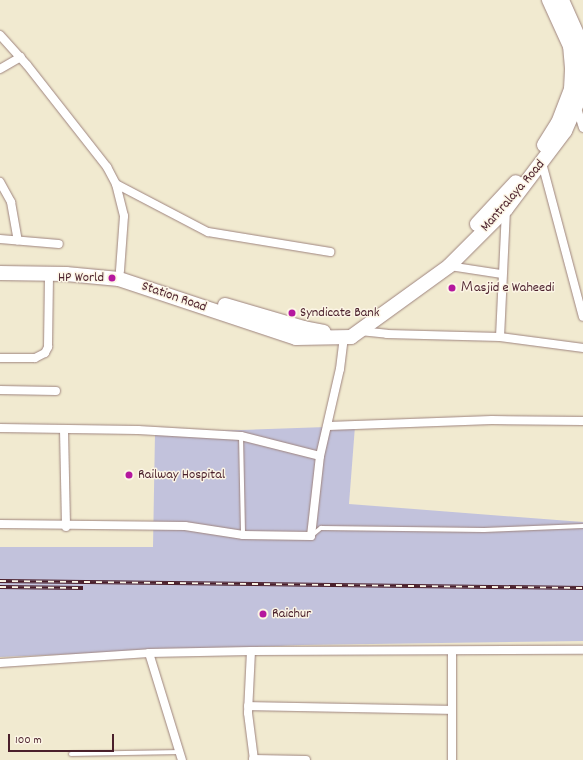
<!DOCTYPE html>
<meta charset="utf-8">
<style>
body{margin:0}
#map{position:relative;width:583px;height:760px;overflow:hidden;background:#f1ead0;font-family:Dekko,"LXGW WenKai TC",sans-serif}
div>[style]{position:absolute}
.industrial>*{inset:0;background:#c2c2dc}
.roads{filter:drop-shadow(0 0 1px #9e847e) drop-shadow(0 0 1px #9e847e)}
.lane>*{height:4px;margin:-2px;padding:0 2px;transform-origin:2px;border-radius:2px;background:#fff}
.street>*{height:8px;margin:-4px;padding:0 4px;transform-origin:4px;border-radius:4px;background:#fff}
.highway>*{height:14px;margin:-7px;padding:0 7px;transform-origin:7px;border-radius:7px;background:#fff}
.rail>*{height:3.5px;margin-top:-1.75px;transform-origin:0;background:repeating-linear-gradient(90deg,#fcf5e5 0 6px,#4a1f2b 0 12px);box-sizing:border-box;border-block:1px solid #4a1f2b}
.dots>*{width:11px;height:11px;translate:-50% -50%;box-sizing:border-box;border:2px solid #fcf5e5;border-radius:50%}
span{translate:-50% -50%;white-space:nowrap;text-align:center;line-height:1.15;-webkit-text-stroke:3px #fcf5e5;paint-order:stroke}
.street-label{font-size:14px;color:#4a1f2b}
.poi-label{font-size:14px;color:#4a1f2b}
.right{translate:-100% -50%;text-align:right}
.left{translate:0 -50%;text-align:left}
.scale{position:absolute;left:8px;top:734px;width:106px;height:18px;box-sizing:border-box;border:2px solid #4a1f2b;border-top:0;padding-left:5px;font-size:12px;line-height:14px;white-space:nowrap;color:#4a1f2b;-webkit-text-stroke:3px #fcf5e5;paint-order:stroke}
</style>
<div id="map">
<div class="industrial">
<div style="clip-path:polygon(355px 426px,349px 504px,583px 522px,583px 641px,302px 645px,0 657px,0 547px,153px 547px,155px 433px)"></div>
</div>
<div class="roads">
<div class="lane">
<div style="left:241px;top:436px;width:99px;rotate:88.8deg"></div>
<div style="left:311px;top:536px;width:13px;rotate:-39deg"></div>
<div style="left:321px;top:528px;width:163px;rotate:0.7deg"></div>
<div style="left:484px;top:530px;width:99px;rotate:-2.3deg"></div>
<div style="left:71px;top:754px;width:108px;rotate:-1.1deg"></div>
</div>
<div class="street">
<div style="left:0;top:35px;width:40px;rotate:48deg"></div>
<div style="left:27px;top:65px;width:130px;rotate:51.9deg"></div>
<div style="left:107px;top:167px;width:19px;rotate:62deg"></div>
<div style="left:116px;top:184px;width:33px;rotate:76deg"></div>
<div style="left:124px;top:216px;width:55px;rotate:94.2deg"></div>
<div style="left:0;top:69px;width:24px;rotate:-30deg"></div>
<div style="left:576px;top:105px;width:24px;rotate:73deg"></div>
<div style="left:542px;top:163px;width:159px;rotate:75.1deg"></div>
<div style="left:0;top:182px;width:23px;rotate:61deg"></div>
<div style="left:11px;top:202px;width:39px;rotate:80deg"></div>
<div style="left:116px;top:184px;width:104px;rotate:27.6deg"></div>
<div style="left:208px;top:232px;width:124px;rotate:9.3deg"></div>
<div style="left:0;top:239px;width:59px;rotate:4.8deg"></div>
<div style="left:449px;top:266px;width:53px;rotate:8.7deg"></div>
<div style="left:360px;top:331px;width:27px;rotate:6deg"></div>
<div style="left:387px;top:334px;width:113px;rotate:1.5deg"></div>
<div style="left:500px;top:337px;width:84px;rotate:7.5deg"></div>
<div style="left:500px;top:337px;width:127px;rotate:-87.3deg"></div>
<div style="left:0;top:358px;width:35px"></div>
<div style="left:35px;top:358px;width:11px;rotate:-27deg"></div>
<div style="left:45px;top:353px;width:7px;rotate:-63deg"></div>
<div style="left:48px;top:347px;width:72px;rotate:-89.2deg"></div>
<div style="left:0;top:390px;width:56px;rotate:1deg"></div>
<div style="left:328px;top:426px;width:164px;rotate:-2.1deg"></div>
<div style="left:492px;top:420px;width:91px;rotate:0.6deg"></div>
<div style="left:0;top:428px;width:138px;rotate:0.8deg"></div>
<div style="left:138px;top:430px;width:103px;rotate:3.3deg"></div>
<div style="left:241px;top:436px;width:81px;rotate:14.2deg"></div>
<div style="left:64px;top:430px;width:97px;rotate:88.8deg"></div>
<div style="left:0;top:524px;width:185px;rotate:0.6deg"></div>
<div style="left:185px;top:526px;width:59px;rotate:8.8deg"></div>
<div style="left:243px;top:535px;width:68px;rotate:0.8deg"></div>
<div style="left:311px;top:536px;width:81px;rotate:-83.6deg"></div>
<div style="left:320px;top:456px;width:89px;rotate:-77.1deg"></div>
<div style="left:340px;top:369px;width:34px;rotate:-83deg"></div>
<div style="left:251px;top:651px;width:62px;rotate:92.8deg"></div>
<div style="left:248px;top:713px;width:47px;rotate:82.7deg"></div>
<div style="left:149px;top:653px;width:112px;rotate:72.9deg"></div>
<div style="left:0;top:663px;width:149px;rotate:-3.8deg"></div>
<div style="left:149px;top:653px;width:102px;rotate:-1.1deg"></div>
<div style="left:251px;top:651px;width:332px;rotate:-0.2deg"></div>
<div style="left:248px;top:706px;width:204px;rotate:1.1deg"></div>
<div style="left:253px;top:759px;width:53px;rotate:1.1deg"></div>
<div style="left:452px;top:760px;width:109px;rotate:-90deg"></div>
</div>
<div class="highway">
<div style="left:544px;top:145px;width:26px;rotate:-58deg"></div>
<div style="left:558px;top:123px;width:36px;rotate:-69deg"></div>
<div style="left:571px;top:89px;width:21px;rotate:-87deg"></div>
<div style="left:572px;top:68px;width:22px;rotate:-95deg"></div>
<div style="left:570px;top:46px;width:51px;rotate:-114.5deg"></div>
<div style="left:477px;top:224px;width:57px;rotate:-47.1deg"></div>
<div style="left:0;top:273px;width:66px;rotate:0.9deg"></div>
<div style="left:66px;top:274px;width:53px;rotate:5.4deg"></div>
<div style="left:119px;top:279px;width:187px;rotate:18.4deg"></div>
<div style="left:296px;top:338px;width:55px;rotate:-1deg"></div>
<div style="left:351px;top:337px;width:121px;rotate:-35.9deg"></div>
<div style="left:449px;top:266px;width:81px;rotate:-45deg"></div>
<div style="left:506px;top:209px;width:98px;rotate:-52.9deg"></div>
<div style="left:565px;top:131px;width:43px;rotate:-66.4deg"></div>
<div style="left:582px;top:92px;width:47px;rotate:-90deg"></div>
<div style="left:582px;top:45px;width:49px;rotate:-114deg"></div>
<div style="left:225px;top:305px;width:82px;rotate:16.2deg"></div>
<div style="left:304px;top:328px;width:20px;rotate:11deg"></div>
</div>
</div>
<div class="rail">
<div style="left:0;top:581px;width:583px;rotate:0.69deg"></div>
<div style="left:0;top:587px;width:83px;rotate:0.7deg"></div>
</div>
<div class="dots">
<div style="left:112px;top:278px;background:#b5179e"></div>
<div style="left:452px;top:288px;background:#b5179e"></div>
<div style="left:292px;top:313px;background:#b5179e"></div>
<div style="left:129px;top:475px;background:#b5179e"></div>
<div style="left:263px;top:614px;background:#b5179e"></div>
</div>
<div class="street-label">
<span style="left:513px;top:196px;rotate:-49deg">Mantralaya Road</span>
<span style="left:174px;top:297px;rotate:19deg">Station Road</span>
</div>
<div class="poi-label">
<span class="right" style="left:104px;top:278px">HP World</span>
<span class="left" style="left:460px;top:288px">Ｍasjid e Waheedi</span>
<span class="left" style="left:300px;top:313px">Syndicate Bank</span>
<span class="left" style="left:138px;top:475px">Railway Hospital</span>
<span class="left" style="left:272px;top:614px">Raichur</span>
</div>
<div class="scale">100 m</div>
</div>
